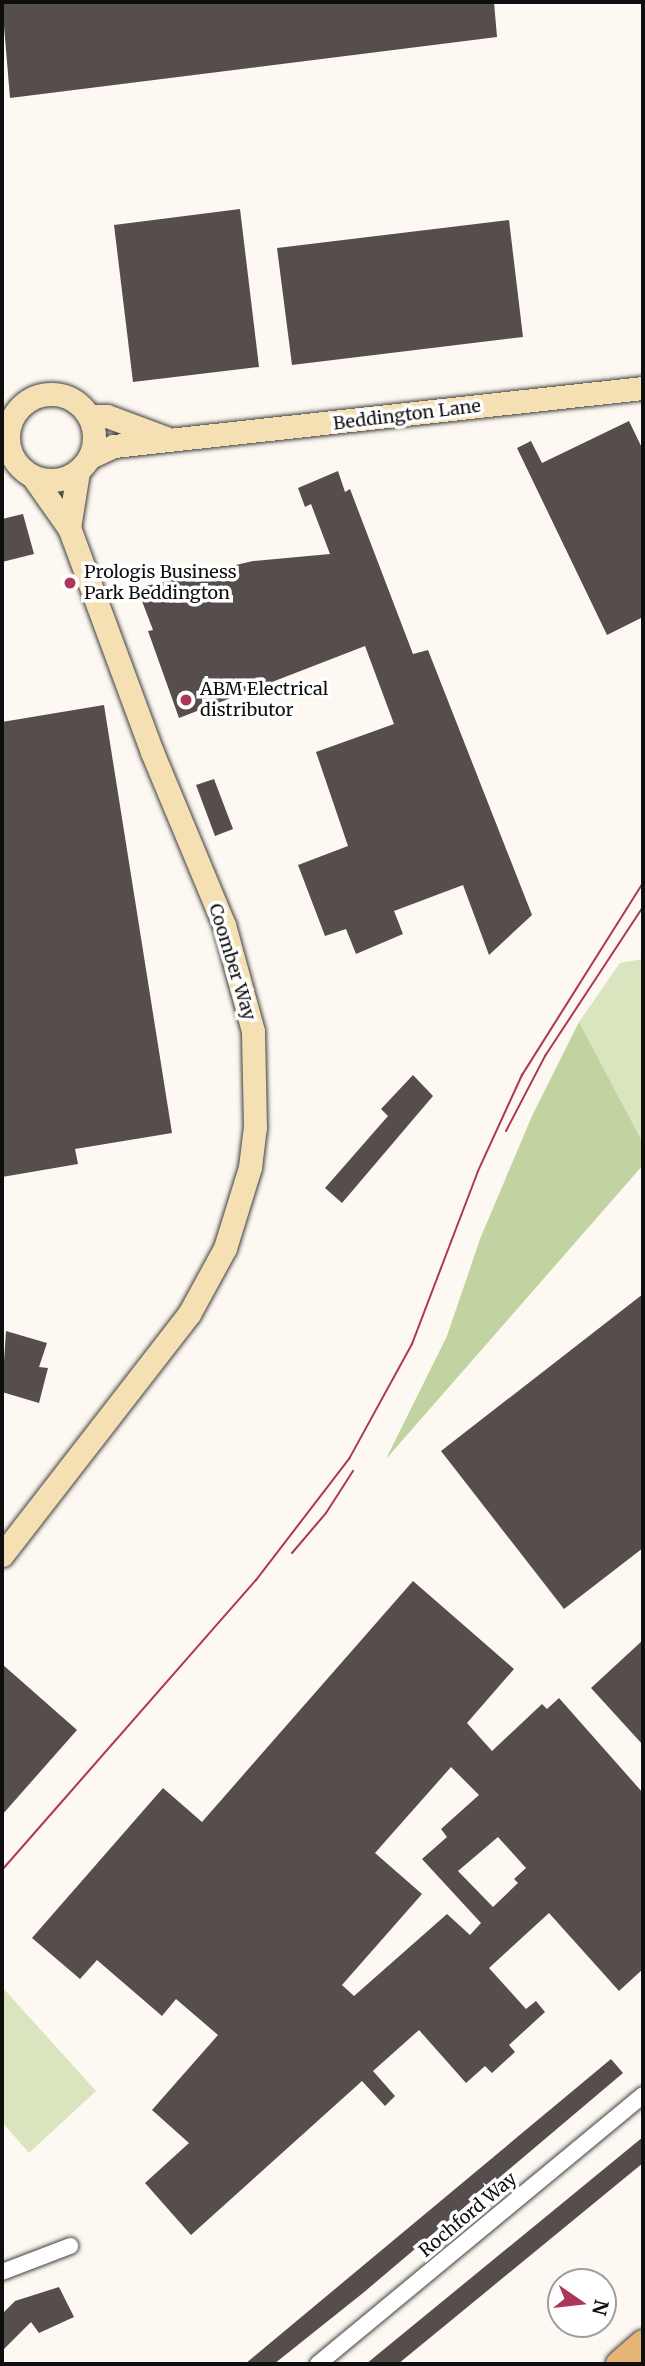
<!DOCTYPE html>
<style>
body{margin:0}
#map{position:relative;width:645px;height:2366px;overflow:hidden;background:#fdf8f1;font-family:Merriweather,serif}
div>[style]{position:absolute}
.green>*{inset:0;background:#dae4be}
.forest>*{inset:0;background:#c1d3a0}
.building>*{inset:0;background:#554e4c}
.roads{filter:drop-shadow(0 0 2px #414141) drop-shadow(0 0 2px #414141)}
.street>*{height:16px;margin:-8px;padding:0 8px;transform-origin:8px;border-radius:8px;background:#fff}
.secondary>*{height:23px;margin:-11.5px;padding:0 11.5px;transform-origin:11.5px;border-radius:11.5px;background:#f5e0b4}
.secondary>.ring{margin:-11.5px;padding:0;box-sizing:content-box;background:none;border:23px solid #f5e0b4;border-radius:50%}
.primary>*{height:26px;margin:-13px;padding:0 13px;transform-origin:13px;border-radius:13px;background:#e7b477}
.tram>*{height:2px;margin:-1px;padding:0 1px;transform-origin:1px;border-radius:1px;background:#ad3756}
.dots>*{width:19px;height:19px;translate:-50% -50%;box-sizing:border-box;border:4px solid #fff;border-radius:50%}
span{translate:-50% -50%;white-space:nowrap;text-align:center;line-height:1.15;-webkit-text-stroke:7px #fff;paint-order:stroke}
.street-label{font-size:18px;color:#0e0e0e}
.poi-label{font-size:18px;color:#0e0e0e}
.left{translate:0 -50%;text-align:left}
.frame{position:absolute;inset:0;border:4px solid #0e0e0e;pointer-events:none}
.north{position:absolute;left:547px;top:2268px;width:70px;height:70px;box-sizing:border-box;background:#fff;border:2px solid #9f9f9f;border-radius:50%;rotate:104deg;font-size:19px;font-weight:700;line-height:28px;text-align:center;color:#0e0e0e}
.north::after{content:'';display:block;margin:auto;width:24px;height:32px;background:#ad3756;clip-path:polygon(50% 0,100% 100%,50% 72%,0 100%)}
</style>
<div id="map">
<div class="green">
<div style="clip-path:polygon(643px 959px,643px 1143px,579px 1022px,620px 963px)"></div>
<div style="clip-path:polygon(2px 1987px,96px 2091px,29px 2153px,2px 2122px)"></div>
</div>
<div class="forest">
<div style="clip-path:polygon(579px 1022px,643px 1143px,643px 1165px,386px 1459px,447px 1336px,480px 1239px,532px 1116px)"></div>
</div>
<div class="building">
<div style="clip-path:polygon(2px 2px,494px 2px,497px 37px,10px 98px)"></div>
<div style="clip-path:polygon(240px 209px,259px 367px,133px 382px,114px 225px)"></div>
<div style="clip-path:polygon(509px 220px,523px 337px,292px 365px,277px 248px)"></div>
<div style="clip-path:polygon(629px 421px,643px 450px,643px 617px,607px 635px,517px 448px,531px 441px,542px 463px)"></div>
<div style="clip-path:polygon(338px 471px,345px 492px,350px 489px,413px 654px,428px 650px,532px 915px,489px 955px,463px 885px,394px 911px,403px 934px,356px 954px,346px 929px,325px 936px,298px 865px,348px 846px,316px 752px,394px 724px,365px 646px,179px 718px,148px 631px,153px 630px,137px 588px,253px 561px,330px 554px,311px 504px,305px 507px,298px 488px)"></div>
<div style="clip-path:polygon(23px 514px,34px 554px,2px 562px,2px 519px)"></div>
<div style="clip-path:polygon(104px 705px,172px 1133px,75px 1149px,78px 1164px,2px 1177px,2px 722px)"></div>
<div style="clip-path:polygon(214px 779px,233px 829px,215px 836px,196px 785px)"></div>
<div style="clip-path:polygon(413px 1075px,433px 1096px,342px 1203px,325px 1188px,388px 1116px,381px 1109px)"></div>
<div style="clip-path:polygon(643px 1294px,643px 1548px,564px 1609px,441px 1451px)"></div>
<div style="clip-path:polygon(6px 1331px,47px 1343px,39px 1367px,48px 1368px,39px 1403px,2px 1392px)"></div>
<div style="clip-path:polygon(evenodd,413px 1581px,514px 1669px,467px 1723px,492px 1751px,542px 1704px,547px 1709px,559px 1698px,643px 1793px,643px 1969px,619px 1991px,549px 1913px,489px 1968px,526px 2009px,536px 2001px,545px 2012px,509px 2045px,515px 2052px,492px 2073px,485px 2066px,466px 2083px,419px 2030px,373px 2071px,395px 2096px,385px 2106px,362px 2081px,191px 2235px,145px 2183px,189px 2143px,152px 2110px,218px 2035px,176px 1999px,162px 2016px,97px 1960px,80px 1979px,32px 1938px,163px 1788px,202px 1822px,413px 1581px,451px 1767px,479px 1795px,441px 1829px,447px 1837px,422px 1859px,481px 1923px,470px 1935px,447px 1914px,354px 1996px,342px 1985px,422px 1894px,375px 1853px,451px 1767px,413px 1581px,498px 1837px,526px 1868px,514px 1879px,518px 1883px,493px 1907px,458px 1871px,498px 1837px)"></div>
<div style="clip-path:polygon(643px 1640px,643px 1745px,591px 1688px)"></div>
<div style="clip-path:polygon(2px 1664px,77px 1730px,2px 1815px)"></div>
<div style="clip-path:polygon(611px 2059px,623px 2073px,363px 2293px,274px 2364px,245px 2364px)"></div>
<div style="clip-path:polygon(643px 2137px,643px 2163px,398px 2364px,366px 2364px)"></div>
<div style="clip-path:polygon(59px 2287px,74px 2317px,39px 2333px,31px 2322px,2px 2351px,2px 2314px,15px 2301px)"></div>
</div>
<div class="roads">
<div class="street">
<div style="left:2px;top:2272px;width:73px;rotate:-20.9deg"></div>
<div style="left:318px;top:2364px;width:422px;rotate:-39.6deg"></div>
</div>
<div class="secondary">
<div class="ring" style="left:8px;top:394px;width:63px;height:63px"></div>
<div style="left:89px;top:416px;width:18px"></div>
<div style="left:107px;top:416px;width:63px;rotate:20.4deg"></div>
<div style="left:90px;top:457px;width:26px;rotate:-25deg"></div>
<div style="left:114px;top:446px;width:532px;rotate:-6.26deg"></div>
<div style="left:69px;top:528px;width:57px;rotate:-80.9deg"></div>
<div style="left:2px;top:1555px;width:305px;rotate:-52.2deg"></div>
<div style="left:189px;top:1314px;width:75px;rotate:-61.4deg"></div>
<div style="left:225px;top:1248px;width:85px;rotate:-72.8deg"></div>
<div style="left:250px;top:1167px;width:39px;rotate:-83deg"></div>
<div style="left:255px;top:1128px;width:97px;rotate:-91.2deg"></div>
<div style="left:253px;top:1031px;width:110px;rotate:-105.3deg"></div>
<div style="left:224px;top:925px;width:187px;rotate:-112.6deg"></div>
<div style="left:152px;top:752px;width:239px;rotate:-110.3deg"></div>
<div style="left:69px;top:528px;width:62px;rotate:-125.2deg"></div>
</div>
<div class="primary">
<div style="left:619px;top:2364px;width:32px;rotate:-41deg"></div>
</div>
</div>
<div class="tram">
<div style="left:506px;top:1131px;width:85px;rotate:-62.5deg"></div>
<div style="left:545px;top:1056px;width:178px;rotate:-56.7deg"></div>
<div style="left:292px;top:1553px;width:52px;rotate:-49.6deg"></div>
<div style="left:326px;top:1513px;width:50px;rotate:-57.3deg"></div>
<div style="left:2px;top:1870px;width:386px;rotate:-48.8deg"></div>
<div style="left:256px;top:1580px;width:153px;rotate:-52.5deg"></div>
<div style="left:349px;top:1459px;width:131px;rotate:-61.3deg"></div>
<div style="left:412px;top:1344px;width:185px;rotate:-69.1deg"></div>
<div style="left:478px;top:1171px;width:106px;rotate:-65.4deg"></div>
<div style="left:522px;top:1075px;width:227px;rotate:-57.8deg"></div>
</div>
<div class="dots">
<div style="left:70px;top:583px;background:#ad3756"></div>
<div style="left:186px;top:700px;background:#ad3756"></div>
</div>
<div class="street-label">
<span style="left:407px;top:415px;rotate:-7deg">Beddington Lane</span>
<span style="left:232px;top:962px;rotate:73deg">Coomber Way</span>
<span style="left:468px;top:2215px;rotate:-40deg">Rochford Way</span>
</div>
<div class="poi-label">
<span class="left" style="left:84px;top:583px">Prologis Business<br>Park Beddington</span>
<span class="left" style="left:200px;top:700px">ABM Electrical<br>distributor</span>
</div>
<div class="frame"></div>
<div class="north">N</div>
</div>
